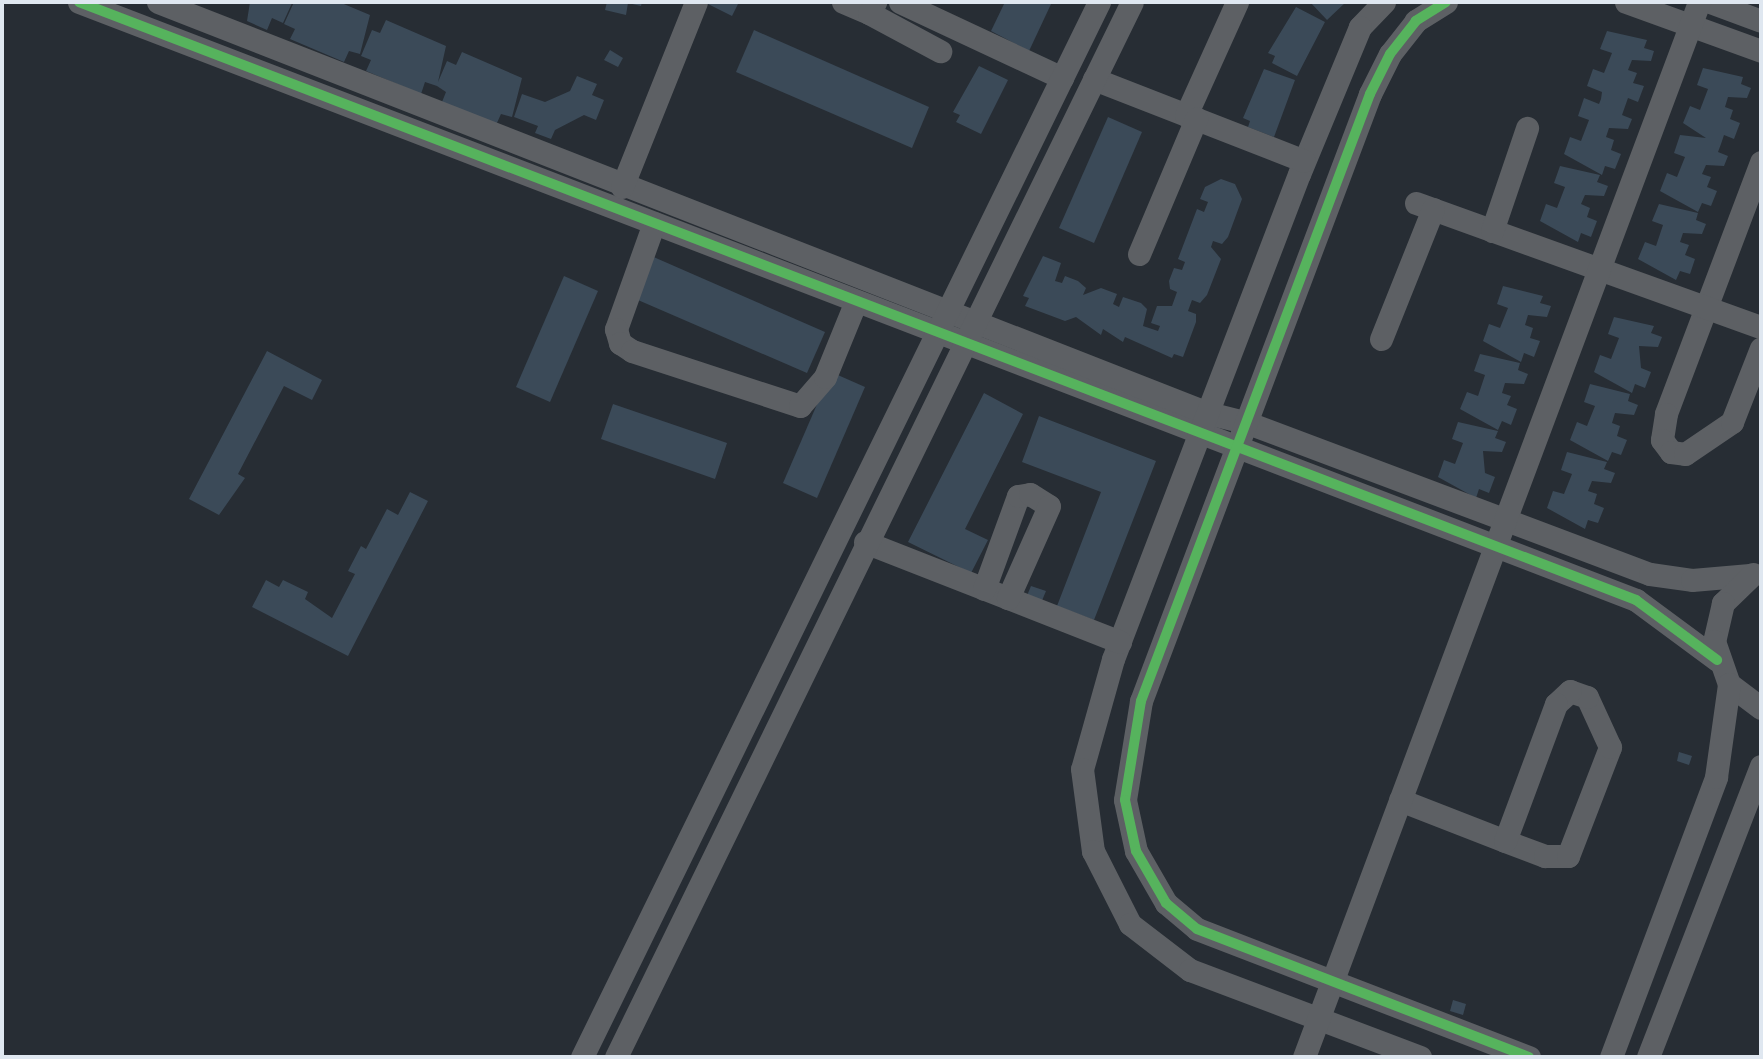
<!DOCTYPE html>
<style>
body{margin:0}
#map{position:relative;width:1763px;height:1059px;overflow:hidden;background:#272d34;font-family:"Crimson Pro",serif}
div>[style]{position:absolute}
.building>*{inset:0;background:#3b4a58}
.minor>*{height:23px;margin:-11.5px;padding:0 11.5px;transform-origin:11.5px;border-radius:11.5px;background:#5d6064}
.cycleway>*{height:10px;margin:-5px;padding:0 5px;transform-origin:5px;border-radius:5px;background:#56b35d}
span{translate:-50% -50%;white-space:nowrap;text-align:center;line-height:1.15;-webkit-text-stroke:5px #0f151a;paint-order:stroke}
.frame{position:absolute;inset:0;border:4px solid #dfe7f0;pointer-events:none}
</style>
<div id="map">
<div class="building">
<div style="clip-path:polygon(250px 2px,288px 2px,292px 3px,283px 23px,272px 18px,267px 30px,247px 21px)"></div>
<div style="clip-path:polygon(294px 2px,339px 2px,370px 15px,360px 54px,349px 51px,344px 62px,290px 39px,295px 29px,284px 24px)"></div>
<div style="clip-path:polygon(607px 2px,642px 2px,641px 6px,628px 3px,626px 15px,605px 10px)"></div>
<div style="clip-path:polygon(704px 2px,739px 2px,732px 16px)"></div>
<div style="clip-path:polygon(1005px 2px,1052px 2px,1029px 51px,991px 31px)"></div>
<div style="clip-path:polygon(1310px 2px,1346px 2px,1327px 20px)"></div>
<div style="clip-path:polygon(1296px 7px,1325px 22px,1297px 76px,1272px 63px,1275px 56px,1268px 53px)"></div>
<div style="clip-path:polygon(386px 20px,446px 46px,438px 82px,447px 61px,456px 65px,462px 52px,522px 78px,512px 117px,501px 114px,496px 125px,442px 102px,446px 92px,437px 86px,425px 82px,421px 94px,366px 71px,371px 60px,361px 56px,372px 30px,380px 33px)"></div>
<div style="clip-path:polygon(754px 30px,929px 107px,912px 148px,736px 72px)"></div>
<div style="clip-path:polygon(1607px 31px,1647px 40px,1644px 48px,1654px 51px,1651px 61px,1632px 60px,1628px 70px,1637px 73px,1633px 83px,1644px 86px,1638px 102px,1628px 98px,1622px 115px,1632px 119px,1628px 129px,1609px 128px,1606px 137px,1614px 140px,1611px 150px,1621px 154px,1615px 169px,1605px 166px,1602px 175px,1564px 154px,1570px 137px,1581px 141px,1589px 120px,1578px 116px,1584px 98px,1599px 104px,1601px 99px,1602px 92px,1587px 86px,1593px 69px,1604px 73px,1612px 53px,1600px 49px)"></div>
<div style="clip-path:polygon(610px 50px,623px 58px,618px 67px,604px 60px)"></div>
<div style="clip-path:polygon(979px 66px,1008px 80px,981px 134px,956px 122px,960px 115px,953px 112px)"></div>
<div style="clip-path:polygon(1703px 68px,1743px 77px,1741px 84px,1751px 88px,1747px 98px,1728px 97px,1725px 107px,1733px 110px,1730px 119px,1740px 123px,1734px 139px,1724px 135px,1721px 144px,1718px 152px,1728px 156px,1724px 166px,1706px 165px,1702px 174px,1711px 177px,1707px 187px,1717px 191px,1711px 206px,1702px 203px,1698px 212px,1660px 191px,1667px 173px,1677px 177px,1685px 157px,1674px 153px,1680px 135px,1706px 138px,1683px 123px,1690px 106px,1700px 110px,1708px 89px,1697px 85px)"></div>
<div style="clip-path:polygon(1264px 69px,1295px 80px,1274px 137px,1248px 127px,1250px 121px,1243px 118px)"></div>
<div style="clip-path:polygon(577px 76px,597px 84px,592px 95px,604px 100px,596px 120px,584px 115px,555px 130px,551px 139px,535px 133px,538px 126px,514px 117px,522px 94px,545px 102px,570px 91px)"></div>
<div style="clip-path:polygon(1108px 117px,1142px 132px,1094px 243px,1059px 228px)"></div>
<div style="clip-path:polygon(1560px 166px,1600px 175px,1597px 182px,1608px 186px,1604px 196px,1585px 195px,1581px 204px,1590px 208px,1587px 217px,1597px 221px,1591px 237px,1581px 233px,1578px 242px,1540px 221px,1546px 204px,1557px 208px,1565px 187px,1554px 183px)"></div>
<div style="clip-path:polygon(1221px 179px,1235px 184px,1242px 199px,1228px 237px,1222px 244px,1213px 241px,1211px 247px,1221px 259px,1207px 295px,1200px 303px,1192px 300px,1188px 311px,1196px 314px,1196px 322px,1183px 357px,1174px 354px,1172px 358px,1125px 337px,1123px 342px,1103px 329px,1101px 335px,1076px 317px,1065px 321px,1025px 306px,1029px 298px,1023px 296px,1043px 256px,1061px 263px,1055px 281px,1062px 283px,1065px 276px,1078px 281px,1086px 288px,1083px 295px,1101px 288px,1117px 294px,1113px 304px,1119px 307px,1123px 297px,1141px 303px,1147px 309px,1143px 326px,1158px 331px,1160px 326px,1151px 323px,1157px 306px,1172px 306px,1177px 292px,1170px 289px,1169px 281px,1174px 268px,1182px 270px,1185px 262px,1178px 259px,1197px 209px,1204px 212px,1208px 202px,1200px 199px,1205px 187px)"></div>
<div style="clip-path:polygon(1659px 204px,1698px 213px,1696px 220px,1706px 224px,1702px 234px,1683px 233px,1680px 242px,1689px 245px,1685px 255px,1695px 259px,1690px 274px,1680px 271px,1676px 280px,1638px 259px,1645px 242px,1656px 246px,1663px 225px,1652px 221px)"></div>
<div style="clip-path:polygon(649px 255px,825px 332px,807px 373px,631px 297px)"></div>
<div style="clip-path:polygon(564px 276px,598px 291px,550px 402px,516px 387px)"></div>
<div style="clip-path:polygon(1503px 286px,1543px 296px,1540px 303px,1551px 306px,1547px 317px,1528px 315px,1525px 325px,1533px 328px,1530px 338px,1540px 341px,1534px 357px,1524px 353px,1521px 362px,1483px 341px,1489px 324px,1500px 328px,1508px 308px,1497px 304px)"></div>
<div style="clip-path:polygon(1614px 317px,1654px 326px,1651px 333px,1662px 337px,1658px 347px,1639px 346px,1641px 368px,1651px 372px,1645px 388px,1635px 384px,1632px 393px,1594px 372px,1600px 355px,1611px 359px,1619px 338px,1608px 334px)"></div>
<div style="clip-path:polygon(267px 351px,322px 380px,312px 400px,284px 386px,238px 474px,245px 478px,219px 515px,189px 499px)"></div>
<div style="clip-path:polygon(1480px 354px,1520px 363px,1518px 370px,1528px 374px,1524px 384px,1505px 383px,1502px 393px,1511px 396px,1507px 405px,1517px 409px,1511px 425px,1502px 421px,1498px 430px,1460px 409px,1467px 392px,1478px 396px,1485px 375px,1474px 371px)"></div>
<div style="clip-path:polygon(831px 372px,865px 387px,817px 498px,783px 483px)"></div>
<div style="clip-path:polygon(1590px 384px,1630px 394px,1628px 401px,1638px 405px,1634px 415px,1615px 413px,1612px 423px,1620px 426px,1617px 436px,1627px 440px,1621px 455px,1612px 452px,1608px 461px,1570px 440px,1577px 422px,1587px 426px,1595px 406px,1584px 402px)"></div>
<div style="clip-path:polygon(984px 393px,1023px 414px,965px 529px,988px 540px,971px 573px,908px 542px)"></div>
<div style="clip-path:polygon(613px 404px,727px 443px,715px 479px,601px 439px)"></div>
<div style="clip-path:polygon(1039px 416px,1156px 461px,1094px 620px,1057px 606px,1101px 492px,1022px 462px)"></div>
<div style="clip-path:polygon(1458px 422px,1498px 431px,1495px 438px,1506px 442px,1502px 452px,1483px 451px,1485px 473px,1495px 477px,1489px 493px,1479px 489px,1476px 498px,1438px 477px,1444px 460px,1455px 464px,1463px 443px,1452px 439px)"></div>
<div style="clip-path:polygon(1567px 452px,1607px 462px,1604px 469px,1615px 473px,1611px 483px,1592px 481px,1588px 491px,1597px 494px,1594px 504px,1604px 508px,1598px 523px,1588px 520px,1585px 529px,1547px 508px,1553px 491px,1564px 494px,1572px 474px,1561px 470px)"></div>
<div style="clip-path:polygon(410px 492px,428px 501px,348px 656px,252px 607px,266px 580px,279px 587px,283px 580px,308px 592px,305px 599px,332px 618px,355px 574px,348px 571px,361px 546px,366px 549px,387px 509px,398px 515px)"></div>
<div style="clip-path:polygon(1031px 586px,1046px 591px,1041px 603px,1026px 598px)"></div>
<div style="clip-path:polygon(1679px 752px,1692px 756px,1689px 765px,1677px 761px)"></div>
<div style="clip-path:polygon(1453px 1000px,1466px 1004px,1463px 1015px,1450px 1011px)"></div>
</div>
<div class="minor">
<div style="left:79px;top:2px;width:1668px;rotate:21.01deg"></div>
<div style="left:1636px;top:600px;width:101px;rotate:36.5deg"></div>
<div style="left:158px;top:2px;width:1128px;rotate:21.38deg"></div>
<div style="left:1208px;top:413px;width:41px;rotate:14deg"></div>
<div style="left:1248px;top:423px;width:429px;rotate:20.6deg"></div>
<div style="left:1650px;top:574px;width:42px;rotate:8.1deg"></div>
<div style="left:1692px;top:580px;width:58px;rotate:-4.9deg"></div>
<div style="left:843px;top:2px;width:28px;rotate:23deg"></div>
<div style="left:869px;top:13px;width:13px;rotate:-61deg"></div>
<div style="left:900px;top:2px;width:179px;rotate:25.1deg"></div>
<div style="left:1384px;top:2px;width:35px;rotate:134deg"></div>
<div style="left:1360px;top:27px;width:159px;rotate:112.5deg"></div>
<div style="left:1299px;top:174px;width:519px;rotate:110.98deg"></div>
<div style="left:1113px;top:659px;width:114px;rotate:105.7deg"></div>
<div style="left:1082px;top:769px;width:83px;rotate:82.4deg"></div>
<div style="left:1093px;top:851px;width:82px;rotate:63.1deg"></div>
<div style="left:1130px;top:924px;width:76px;rotate:37.5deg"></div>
<div style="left:1190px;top:970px;width:246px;rotate:20.7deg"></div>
<div style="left:1446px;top:2px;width:36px;rotate:148deg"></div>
<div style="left:1416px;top:21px;width:42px;rotate:128.2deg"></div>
<div style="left:1390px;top:54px;width:45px;rotate:116.6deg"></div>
<div style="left:1370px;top:94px;width:649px;rotate:110.67deg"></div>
<div style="left:1141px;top:701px;width:100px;rotate:99.2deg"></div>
<div style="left:1125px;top:800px;width:52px;rotate:77.8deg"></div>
<div style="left:1136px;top:851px;width:60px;rotate:60deg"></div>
<div style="left:1166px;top:903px;width:40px;rotate:40deg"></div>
<div style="left:1197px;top:929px;width:356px;rotate:21.1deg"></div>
<div style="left:1626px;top:2px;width:144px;rotate:19.9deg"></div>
<div style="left:1710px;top:2px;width:54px;rotate:20.4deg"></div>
<div style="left:869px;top:13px;width:81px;rotate:28.2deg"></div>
<div style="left:1094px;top:79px;width:225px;rotate:21.3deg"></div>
<div style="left:1186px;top:115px;width:124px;rotate:-65.7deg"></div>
<div style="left:1761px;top:162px;width:269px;rotate:110.7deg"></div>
<div style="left:1666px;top:414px;width:26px;rotate:99deg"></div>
<div style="left:1662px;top:440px;width:15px;rotate:53deg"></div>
<div style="left:1671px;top:452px;width:14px;rotate:8deg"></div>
<div style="left:1685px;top:454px;width:57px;rotate:-34.2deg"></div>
<div style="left:1732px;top:422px;width:79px;rotate:-68.6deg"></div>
<div style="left:622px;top:187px;width:199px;rotate:-68.2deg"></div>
<div style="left:1416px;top:203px;width:367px;rotate:19.8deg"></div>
<div style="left:654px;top:223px;width:113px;rotate:109.7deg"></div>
<div style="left:616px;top:329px;width:15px;rotate:74deg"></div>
<div style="left:620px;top:343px;width:14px;rotate:34deg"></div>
<div style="left:632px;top:351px;width:177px;rotate:18.1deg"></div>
<div style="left:800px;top:406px;width:38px;rotate:-49deg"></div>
<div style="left:825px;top:377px;width:82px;rotate:-67.8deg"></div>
<div style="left:1492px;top:231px;width:109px;rotate:-71.2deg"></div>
<div style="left:1139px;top:254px;width:147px;rotate:-67.1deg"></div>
<div style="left:1381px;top:339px;width:140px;rotate:-68.2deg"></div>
<div style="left:865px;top:542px;width:274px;rotate:21.4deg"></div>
<div style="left:1753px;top:574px;width:42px;rotate:136deg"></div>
<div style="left:1723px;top:603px;width:39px;rotate:103deg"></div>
<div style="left:1714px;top:641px;width:46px;rotate:70.8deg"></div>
<div style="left:1729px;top:684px;width:40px;rotate:37deg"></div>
<div style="left:984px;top:589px;width:99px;rotate:-69.9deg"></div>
<div style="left:1018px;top:496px;width:12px;rotate:-9deg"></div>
<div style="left:1030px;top:494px;width:22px;rotate:32deg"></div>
<div style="left:1049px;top:506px;width:101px;rotate:114deg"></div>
<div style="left:1400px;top:800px;width:113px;rotate:21.3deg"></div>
<div style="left:1505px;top:841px;width:43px;rotate:20.6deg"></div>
<div style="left:1545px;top:856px;width:23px"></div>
<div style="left:1568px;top:856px;width:117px;rotate:-68.9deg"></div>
<div style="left:1610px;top:747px;width:55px;rotate:-114.7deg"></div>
<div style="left:1587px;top:697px;width:18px;rotate:-161deg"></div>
<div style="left:1570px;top:691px;width:19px;rotate:137deg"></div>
<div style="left:1556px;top:704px;width:146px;rotate:110.4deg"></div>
<div style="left:582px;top:1057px;width:1175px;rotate:-63.89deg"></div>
<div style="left:616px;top:1057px;width:1174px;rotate:-63.94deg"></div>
<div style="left:1304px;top:1057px;width:1127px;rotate:-69.47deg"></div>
<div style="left:1611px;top:1057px;width:299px;rotate:-69.4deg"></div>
<div style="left:1716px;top:777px;width:94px;rotate:-82deg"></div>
<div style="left:1648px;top:1057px;width:312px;rotate:-68.8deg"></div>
</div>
<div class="cycleway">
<div style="left:79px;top:2px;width:1668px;rotate:21.01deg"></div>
<div style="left:1636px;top:600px;width:101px;rotate:36.5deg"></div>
<div style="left:1446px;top:2px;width:36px;rotate:148deg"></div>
<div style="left:1416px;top:21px;width:42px;rotate:128.2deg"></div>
<div style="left:1390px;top:54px;width:45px;rotate:116.6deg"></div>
<div style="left:1370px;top:94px;width:649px;rotate:110.67deg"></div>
<div style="left:1141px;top:701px;width:100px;rotate:99.2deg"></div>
<div style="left:1125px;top:800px;width:52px;rotate:77.8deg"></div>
<div style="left:1136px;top:851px;width:60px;rotate:60deg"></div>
<div style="left:1166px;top:903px;width:40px;rotate:40deg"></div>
<div style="left:1197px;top:929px;width:356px;rotate:21.1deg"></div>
</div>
<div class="frame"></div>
</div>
